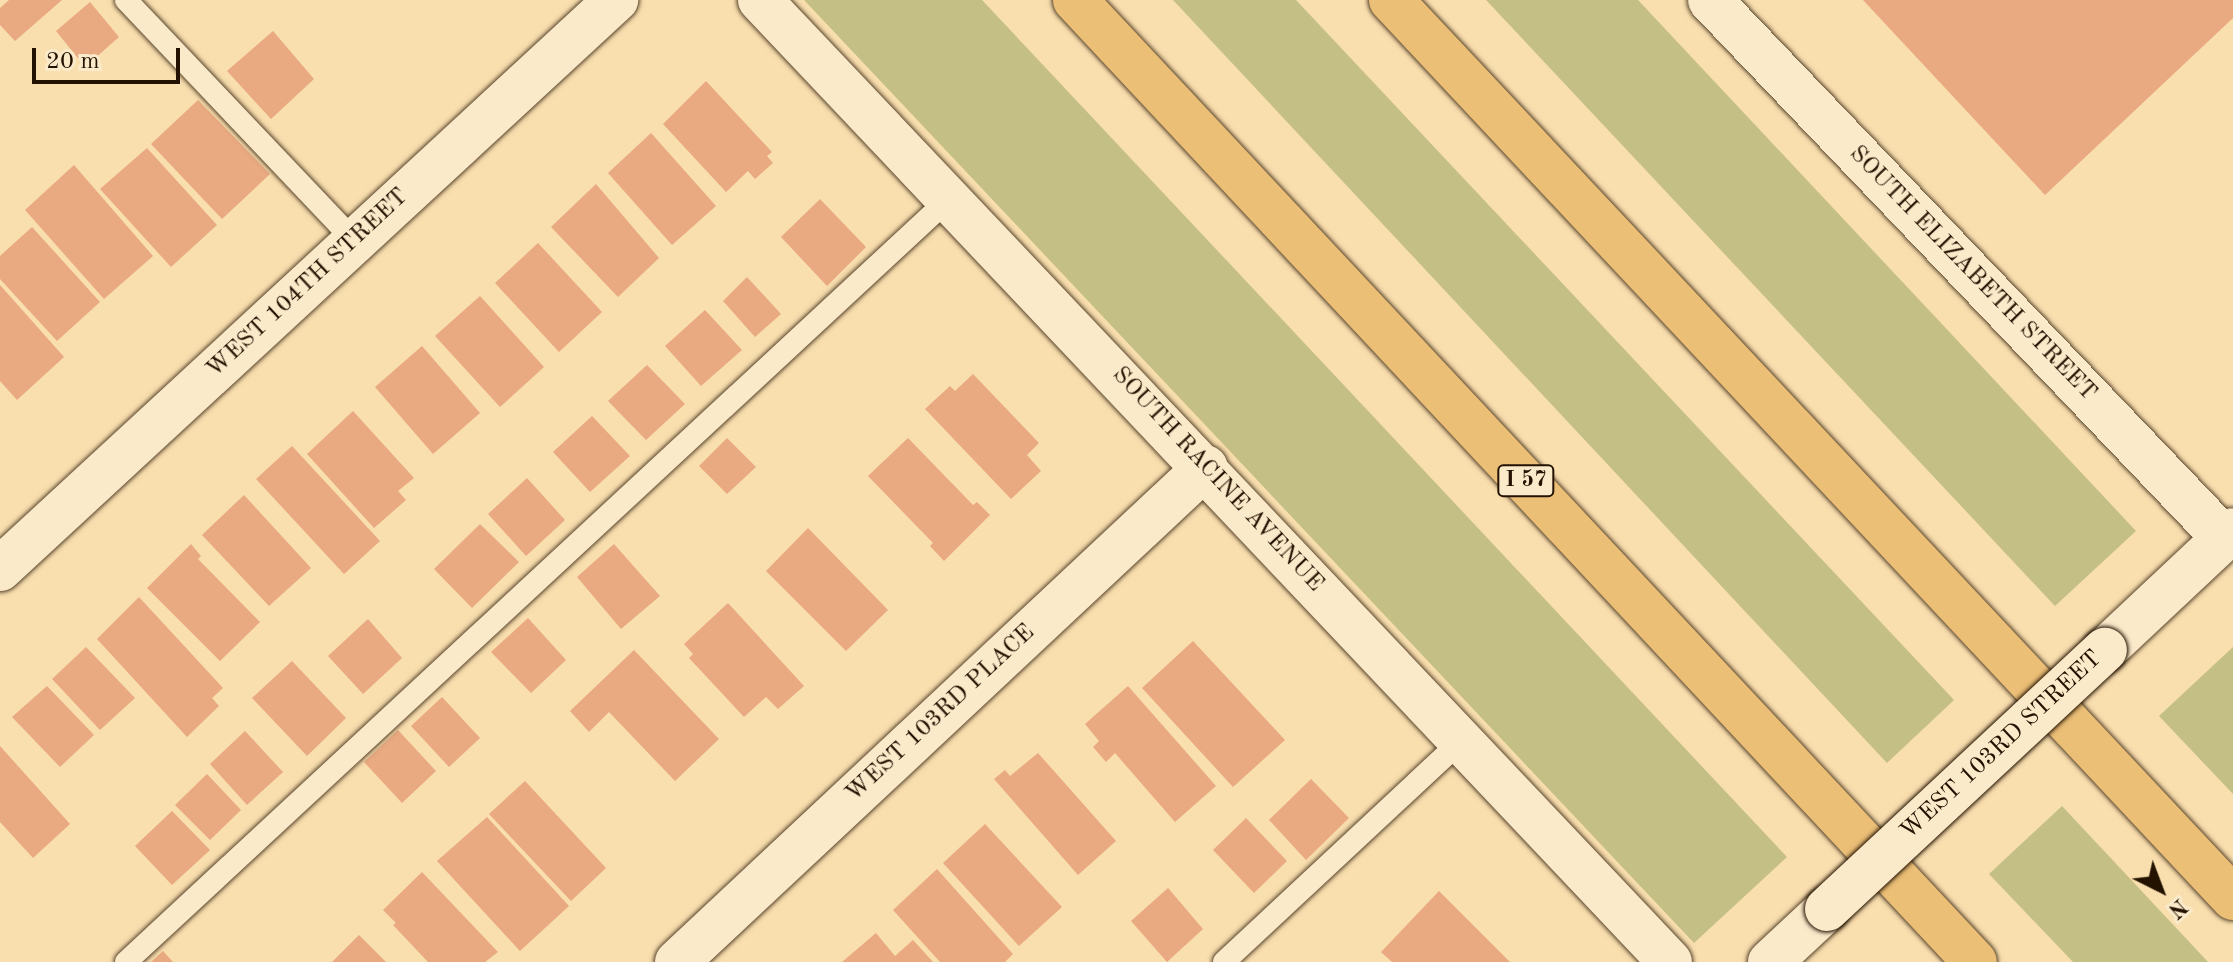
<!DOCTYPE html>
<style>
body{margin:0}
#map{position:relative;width:2233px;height:962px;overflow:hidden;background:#f9deae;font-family:"Old Standard TT",serif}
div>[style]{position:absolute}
.green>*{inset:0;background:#c4bf85}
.building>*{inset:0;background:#e9a981}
.roads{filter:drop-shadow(0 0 2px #58452c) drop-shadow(0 0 2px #58452c)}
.lane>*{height:22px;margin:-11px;padding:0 11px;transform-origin:11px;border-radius:11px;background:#fbeaca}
.street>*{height:44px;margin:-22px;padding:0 22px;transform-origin:22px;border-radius:22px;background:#fbeaca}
.secondary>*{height:44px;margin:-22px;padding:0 22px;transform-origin:22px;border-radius:22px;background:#fbeaca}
.highway>*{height:44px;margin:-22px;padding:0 22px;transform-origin:22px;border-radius:22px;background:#ecbf77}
.bridges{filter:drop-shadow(0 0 2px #231200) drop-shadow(0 0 2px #231200)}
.secondary-bridge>*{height:44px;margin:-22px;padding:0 22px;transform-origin:22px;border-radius:22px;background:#fbeaca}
span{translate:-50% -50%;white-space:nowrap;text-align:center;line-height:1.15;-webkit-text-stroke:6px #fbeaca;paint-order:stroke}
.shield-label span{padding:2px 6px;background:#fbeaca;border:2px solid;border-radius:6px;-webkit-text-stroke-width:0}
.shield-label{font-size:22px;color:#231200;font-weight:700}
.street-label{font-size:24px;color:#231200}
.north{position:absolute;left:2121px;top:850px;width:80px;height:80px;-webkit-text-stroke:6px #fbeaca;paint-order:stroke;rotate:138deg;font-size:22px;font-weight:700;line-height:32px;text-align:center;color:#231200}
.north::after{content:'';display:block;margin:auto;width:28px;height:36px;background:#231200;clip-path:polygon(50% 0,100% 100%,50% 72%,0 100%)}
.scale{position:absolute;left:32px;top:48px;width:148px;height:36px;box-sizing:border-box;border:4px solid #231200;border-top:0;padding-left:10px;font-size:24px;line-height:28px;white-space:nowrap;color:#231200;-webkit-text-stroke:6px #fbeaca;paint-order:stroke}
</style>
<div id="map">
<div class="green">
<div style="clip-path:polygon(804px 0,982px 0,1787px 857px,1694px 943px)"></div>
<div style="clip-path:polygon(1173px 0,1296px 0,1954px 700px,1887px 763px)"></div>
<div style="clip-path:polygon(1486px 0,1638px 0,2136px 531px,2055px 606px)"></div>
<div style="clip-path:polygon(2233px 647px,2233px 794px,2159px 716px)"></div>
<div style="clip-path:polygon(2062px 806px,2208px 962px,2073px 962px,1989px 874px)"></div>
</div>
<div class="building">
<div style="clip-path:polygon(9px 0,62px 0,15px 41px,0 25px,0 8px)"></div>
<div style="clip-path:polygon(1863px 0,2233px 0,2233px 18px,2045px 195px)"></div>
<div style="clip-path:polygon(90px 2px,119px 37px,85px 67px,56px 31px)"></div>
<div style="clip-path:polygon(273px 31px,314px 79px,271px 119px,227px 71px)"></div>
<div style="clip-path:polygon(706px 81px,772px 152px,767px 156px,773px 163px,755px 179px,748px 171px,726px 192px,663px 124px)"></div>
<div style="clip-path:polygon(198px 100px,270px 174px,222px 219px,151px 144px)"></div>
<div style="clip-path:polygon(651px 133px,716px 206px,672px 245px,608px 173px)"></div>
<div style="clip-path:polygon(147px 148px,217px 225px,171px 267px,100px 189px)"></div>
<div style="clip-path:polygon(74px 165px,153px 256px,104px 299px,25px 210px)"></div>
<div style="clip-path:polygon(596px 184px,659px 258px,618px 297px,551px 227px)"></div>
<div style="clip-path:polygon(820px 199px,866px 247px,827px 286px,781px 237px)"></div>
<div style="clip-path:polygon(32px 227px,100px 302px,57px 341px,0 279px,0 256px)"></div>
<div style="clip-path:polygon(538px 243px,602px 312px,559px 352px,495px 283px)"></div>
<div style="clip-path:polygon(747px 277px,781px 314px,755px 337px,723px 301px)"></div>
<div style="clip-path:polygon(0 285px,64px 357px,17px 400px,0 381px)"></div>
<div style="clip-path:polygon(480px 296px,544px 367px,500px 407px,435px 336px)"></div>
<div style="clip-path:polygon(705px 310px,742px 350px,701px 386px,665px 346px)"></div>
<div style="clip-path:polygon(422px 346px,480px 413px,433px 454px,375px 387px)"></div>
<div style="clip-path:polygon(647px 365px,685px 404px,646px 440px,608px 401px)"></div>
<div style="clip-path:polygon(973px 374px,1039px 443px,1027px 455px,1041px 471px,1011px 499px,925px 409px,950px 386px,955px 391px)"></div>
<div style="clip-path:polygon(353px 411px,414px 478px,398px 491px,406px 500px,374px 528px,307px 454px)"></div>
<div style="clip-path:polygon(592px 416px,630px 456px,590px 492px,553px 452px)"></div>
<div style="clip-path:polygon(727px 438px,756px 467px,727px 494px,699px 466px)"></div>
<div style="clip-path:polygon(908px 438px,973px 505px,977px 502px,990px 515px,944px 561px,930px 546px,933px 543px,868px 476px)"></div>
<div style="clip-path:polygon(292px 446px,380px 541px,344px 574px,256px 479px)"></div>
<div style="clip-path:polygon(527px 478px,565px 520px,526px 556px,488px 514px)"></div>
<div style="clip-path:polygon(244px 495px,311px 568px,269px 606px,202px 535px)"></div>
<div style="clip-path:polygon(480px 524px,519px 562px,472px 608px,434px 569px)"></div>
<div style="clip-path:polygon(808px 528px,888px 610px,846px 651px,766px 571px)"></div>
<div style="clip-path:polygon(191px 544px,201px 556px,198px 559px,260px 622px,220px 661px,147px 588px)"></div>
<div style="clip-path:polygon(614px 544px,660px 596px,621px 629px,577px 577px)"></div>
<div style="clip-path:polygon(139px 597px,223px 688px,212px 698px,219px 706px,187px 737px,97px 639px)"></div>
<div style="clip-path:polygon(728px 603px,804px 686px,778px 709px,766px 697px,744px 717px,689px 658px,693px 654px,684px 644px)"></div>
<div style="clip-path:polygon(528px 618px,566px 660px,531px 693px,491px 652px)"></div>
<div style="clip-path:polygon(368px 619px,402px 658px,363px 694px,328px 656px)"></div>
<div style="clip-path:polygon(1193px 641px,1285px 740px,1233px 787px,1142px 688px)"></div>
<div style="clip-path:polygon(86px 647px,135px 698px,100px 730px,52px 679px)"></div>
<div style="clip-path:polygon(634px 650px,719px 739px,675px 781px,609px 712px,589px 732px,570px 711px)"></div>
<div style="clip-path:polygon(292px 661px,346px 718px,307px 756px,252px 698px)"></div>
<div style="clip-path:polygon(47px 686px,94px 735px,60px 767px,12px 717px)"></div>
<div style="clip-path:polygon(1128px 686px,1216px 786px,1175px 822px,1115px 753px,1106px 762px,1093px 747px,1099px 741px,1085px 724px)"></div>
<div style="clip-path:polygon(442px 697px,480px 738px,449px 767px,411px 726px)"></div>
<div style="clip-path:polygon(398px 730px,436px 771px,402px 803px,364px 762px)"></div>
<div style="clip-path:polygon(245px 731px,283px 772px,247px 805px,210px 764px)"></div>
<div style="clip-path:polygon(0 746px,70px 824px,33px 858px,0 822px)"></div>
<div style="clip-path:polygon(1038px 753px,1116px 841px,1078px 875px,994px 779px,1005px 770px,1010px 776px)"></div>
<div style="clip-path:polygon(207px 774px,241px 810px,210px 840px,175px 805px)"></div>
<div style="clip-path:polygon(1311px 779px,1349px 818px,1306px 860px,1269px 820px)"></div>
<div style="clip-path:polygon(525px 781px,606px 868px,571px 901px,489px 814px)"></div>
<div style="clip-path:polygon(172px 811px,210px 850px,172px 885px,135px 846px)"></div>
<div style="clip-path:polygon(487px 817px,569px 906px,520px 951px,437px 861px)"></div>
<div style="clip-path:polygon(1246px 818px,1287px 861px,1254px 893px,1213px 850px)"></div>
<div style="clip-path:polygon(985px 824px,1062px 907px,1019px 946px,943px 863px)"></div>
<div style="clip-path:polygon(937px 869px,1013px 954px,1005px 962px,940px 962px,893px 910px)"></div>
<div style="clip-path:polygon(422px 872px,498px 952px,485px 962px,428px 962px,393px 925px,396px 923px,383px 910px)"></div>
<div style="clip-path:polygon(1168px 888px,1203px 929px,1167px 962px,1131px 921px)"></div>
<div style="clip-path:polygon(1439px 891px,1510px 962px,1392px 962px,1381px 952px)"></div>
<div style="clip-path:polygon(876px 933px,895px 956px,913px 940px,933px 962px,842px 962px)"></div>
<div style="clip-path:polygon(359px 935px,386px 962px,332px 962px)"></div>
<div style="clip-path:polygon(163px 951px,173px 962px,151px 962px)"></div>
</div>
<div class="roads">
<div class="lane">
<div style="left:126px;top:0;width:332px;rotate:46.5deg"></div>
<div style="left:126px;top:962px;width:1124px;rotate:-42.84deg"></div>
<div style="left:1224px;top:962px;width:325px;rotate:-43deg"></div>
</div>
<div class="street">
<div style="left:760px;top:0;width:1324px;rotate:46.59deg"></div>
<div style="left:1710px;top:0;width:744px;rotate:46.31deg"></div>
<div style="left:0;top:569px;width:839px;rotate:-42.73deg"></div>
<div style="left:677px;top:962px;width:724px;rotate:-43.1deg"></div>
</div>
<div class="secondary">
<div style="left:2105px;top:650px;width:175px;rotate:-43.2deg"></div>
<div style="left:1770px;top:962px;width:78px;rotate:-42.9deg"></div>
</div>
<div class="highway">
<div style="left:1075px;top:0;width:1317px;rotate:46.91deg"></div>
<div style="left:1391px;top:0;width:1231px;rotate:46.84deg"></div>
</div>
</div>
<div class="bridges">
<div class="secondary-bridge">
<div style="left:1827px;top:909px;width:380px;rotate:-43deg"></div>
</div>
</div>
<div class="shield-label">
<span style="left:1526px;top:481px">I 57</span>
</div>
<div class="street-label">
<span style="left:1972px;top:274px;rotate:46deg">SOUTH ELIZABETH STREET</span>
<span style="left:308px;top:284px;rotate:-43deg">WEST 104TH STREET</span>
<span style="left:1217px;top:480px;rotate:47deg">SOUTH RACINE AVENUE</span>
<span style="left:941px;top:714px;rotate:-43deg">WEST 103RD PLACE</span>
<span style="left:2002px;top:746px;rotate:-43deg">WEST 103RD STREET</span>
</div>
<div class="north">N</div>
<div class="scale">20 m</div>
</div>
